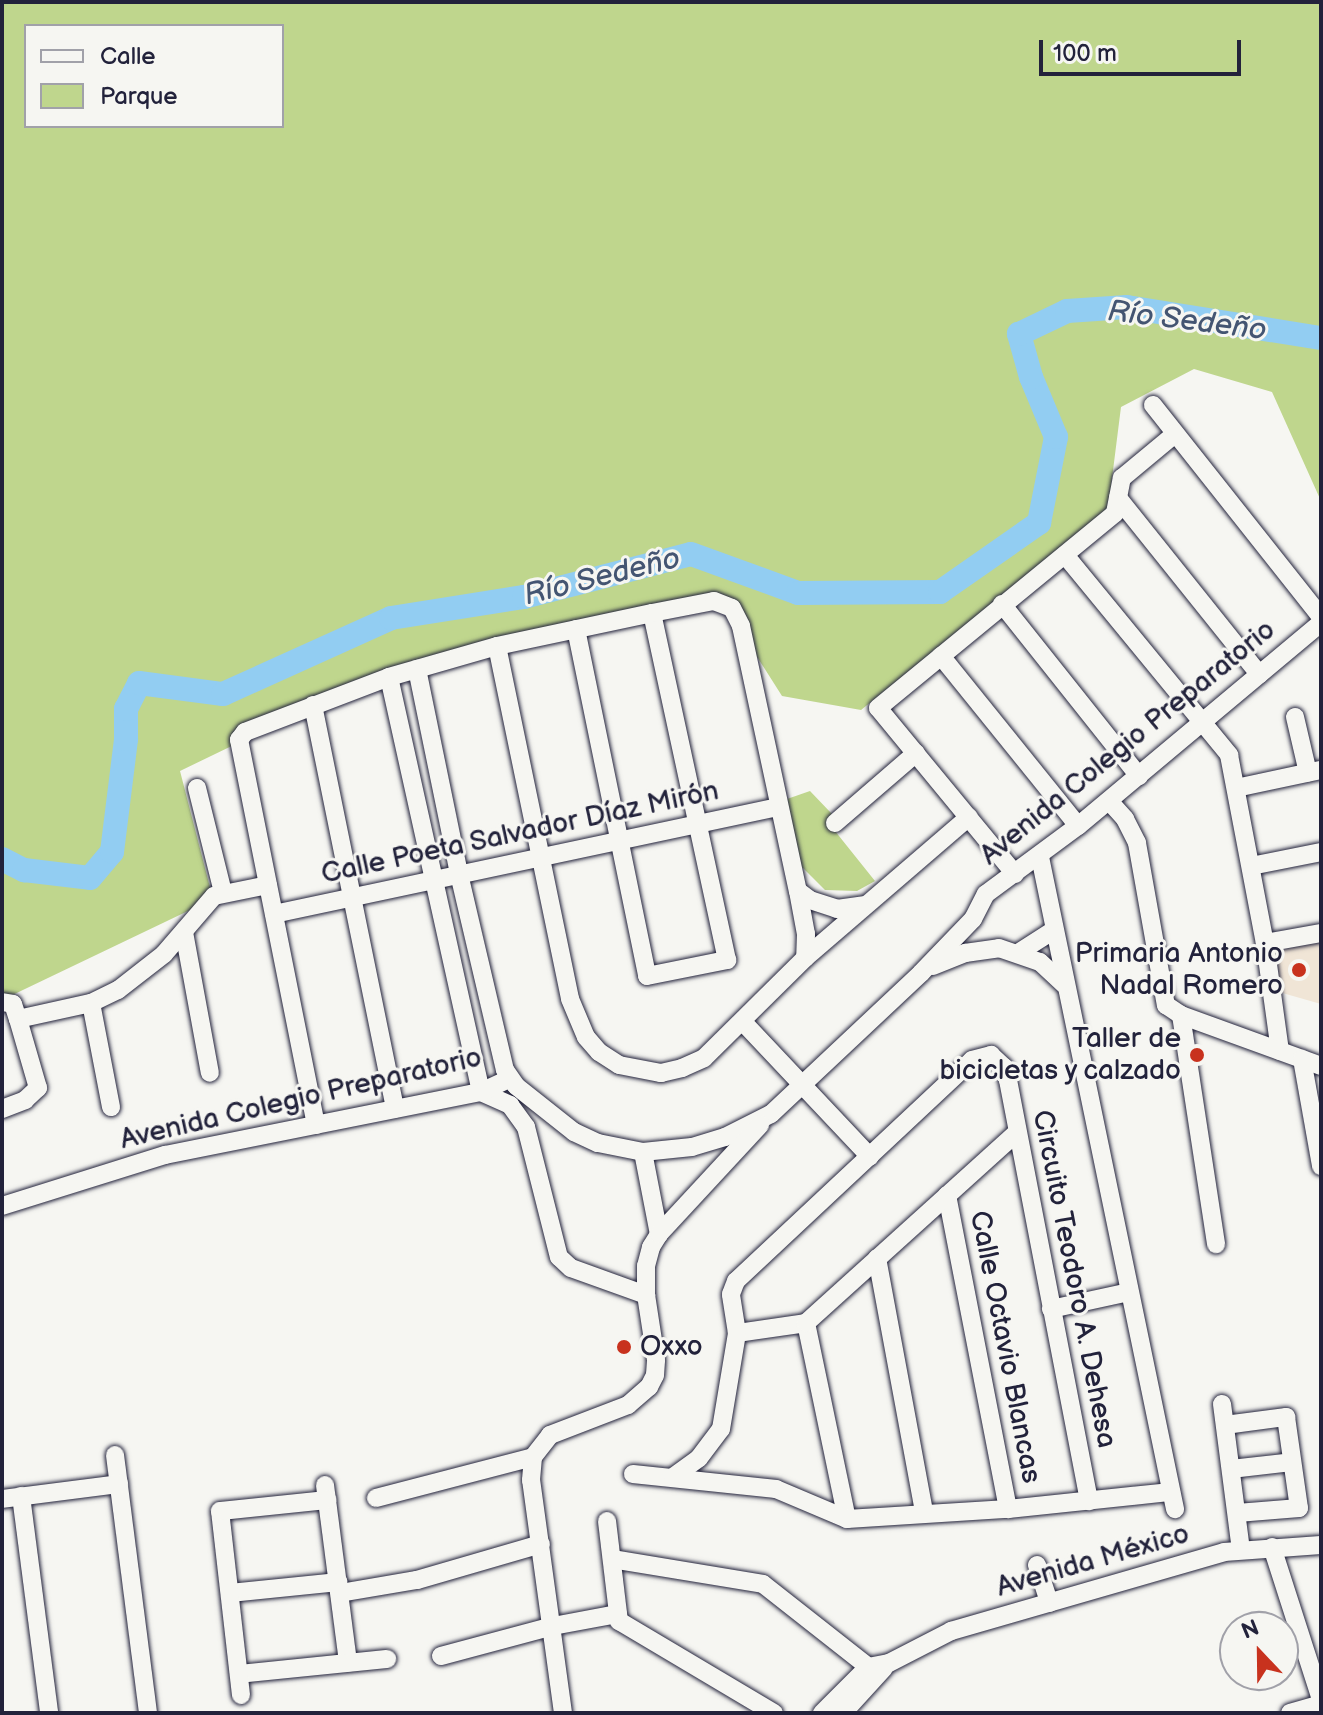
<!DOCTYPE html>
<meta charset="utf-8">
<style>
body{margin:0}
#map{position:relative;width:1323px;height:1715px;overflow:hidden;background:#f6f6f2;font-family:"Balsamiq Sans",sans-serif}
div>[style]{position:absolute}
.built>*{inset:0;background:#f0e5d6}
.green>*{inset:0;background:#bfd68d}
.river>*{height:24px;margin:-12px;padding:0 12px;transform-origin:12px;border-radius:12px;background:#92cdf2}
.roads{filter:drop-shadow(0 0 2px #22223b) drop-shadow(0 0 2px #22223b)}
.minor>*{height:18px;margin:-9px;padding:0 9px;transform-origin:9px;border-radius:9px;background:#f6f6f2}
.dots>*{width:22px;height:22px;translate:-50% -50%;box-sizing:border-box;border:4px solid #f6f6f2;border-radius:50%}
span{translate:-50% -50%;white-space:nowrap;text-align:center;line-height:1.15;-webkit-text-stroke:6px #f6f6f2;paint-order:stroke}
.street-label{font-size:28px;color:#22223b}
.poi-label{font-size:28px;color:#22223b}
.right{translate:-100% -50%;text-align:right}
.left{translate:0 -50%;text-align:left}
.water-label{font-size:30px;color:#445572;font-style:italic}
.frame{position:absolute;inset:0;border:4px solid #22223b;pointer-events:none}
.legend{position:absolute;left:24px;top:24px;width:260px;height:104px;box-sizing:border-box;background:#f6f6f2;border:2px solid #a1a1a9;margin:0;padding:10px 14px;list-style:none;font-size:24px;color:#22223b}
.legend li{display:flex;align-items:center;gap:16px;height:40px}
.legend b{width:40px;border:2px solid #a1a1a9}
.north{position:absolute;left:1219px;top:1611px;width:80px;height:80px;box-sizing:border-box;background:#f6f6f2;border:2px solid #a1a1a9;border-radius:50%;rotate:338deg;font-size:22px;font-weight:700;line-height:32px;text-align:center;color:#22223b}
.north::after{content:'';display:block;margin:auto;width:28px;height:36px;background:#c8321e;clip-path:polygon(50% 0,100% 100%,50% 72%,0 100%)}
.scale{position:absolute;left:1039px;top:40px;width:202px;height:36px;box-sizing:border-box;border:4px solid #22223b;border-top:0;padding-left:10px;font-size:24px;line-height:28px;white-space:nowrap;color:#22223b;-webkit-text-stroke:6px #f6f6f2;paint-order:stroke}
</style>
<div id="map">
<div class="built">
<div style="clip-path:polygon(1321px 941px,1321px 1004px,1279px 992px,1274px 949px)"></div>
</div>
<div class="green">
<div style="clip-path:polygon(evenodd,2px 2px,1321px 2px,1321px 501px,1272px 392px,1194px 369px,1121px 407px,1108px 510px,861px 710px,782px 696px,749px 644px,729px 602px,372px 678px,180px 771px,213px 899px,2px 1000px,2px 2px,26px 26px,282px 26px,282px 126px,26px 126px,26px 26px)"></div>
<div style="clip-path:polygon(810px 791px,832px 814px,827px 821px,875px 881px,857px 891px,825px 890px,800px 865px,787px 799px)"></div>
</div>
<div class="river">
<div style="left:2px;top:859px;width:25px;rotate:27deg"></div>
<div style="left:24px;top:870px;width:66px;rotate:6.9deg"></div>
<div style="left:90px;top:878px;width:34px;rotate:-50deg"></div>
<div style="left:112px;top:852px;width:114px;rotate:-82.9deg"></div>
<div style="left:126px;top:739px;width:30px;rotate:-90deg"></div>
<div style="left:126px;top:709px;width:29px;rotate:-63deg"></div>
<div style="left:139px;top:683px;width:85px;rotate:7.5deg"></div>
<div style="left:223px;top:694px;width:184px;rotate:-24.3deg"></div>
<div style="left:391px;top:618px;width:135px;rotate:-9deg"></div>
<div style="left:524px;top:597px;width:172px;rotate:-14.4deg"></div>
<div style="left:691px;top:554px;width:114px;rotate:20deg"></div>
<div style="left:798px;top:593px;width:142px;rotate:-0.4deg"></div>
<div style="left:940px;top:592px;width:121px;rotate:-34.9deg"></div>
<div style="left:1039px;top:523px;width:88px;rotate:-78.8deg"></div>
<div style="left:1056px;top:437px;width:65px;rotate:-112.6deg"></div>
<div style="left:1031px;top:377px;width:45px;rotate:-105.6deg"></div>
<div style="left:1019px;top:334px;width:53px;rotate:-25.6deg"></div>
<div style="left:1067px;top:311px;width:60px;rotate:-3.8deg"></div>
<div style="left:1127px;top:307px;width:196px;rotate:9.1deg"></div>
</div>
<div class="roads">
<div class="minor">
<div style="left:1153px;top:405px;width:270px;rotate:51.6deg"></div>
<div style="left:1118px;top:498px;width:226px;rotate:51.3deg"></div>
<div style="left:1065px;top:555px;width:259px;rotate:50.6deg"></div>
<div style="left:1229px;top:755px;width:191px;rotate:79.2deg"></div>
<div style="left:1265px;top:943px;width:109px;rotate:82.1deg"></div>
<div style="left:1002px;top:604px;width:220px;rotate:51.5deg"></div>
<div style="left:576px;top:629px;width:354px;rotate:78.4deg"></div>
<div style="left:647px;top:976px;width:82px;rotate:-11.3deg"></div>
<div style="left:727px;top:960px;width:355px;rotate:-102.2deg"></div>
<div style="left:497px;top:646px;width:360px;rotate:78.3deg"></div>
<div style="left:570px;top:999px;width:41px;rotate:67.2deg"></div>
<div style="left:586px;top:1037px;width:20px;rotate:49deg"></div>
<div style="left:599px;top:1052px;width:24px;rotate:33deg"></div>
<div style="left:619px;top:1065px;width:43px;rotate:10.8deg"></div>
<div style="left:661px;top:1073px;width:22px;rotate:-13deg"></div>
<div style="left:682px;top:1068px;width:24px;rotate:-24deg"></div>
<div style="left:704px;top:1058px;width:142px;rotate:-44.7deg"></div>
<div style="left:805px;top:958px;width:216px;rotate:-40.7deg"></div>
<div style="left:941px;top:656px;width:218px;rotate:51.1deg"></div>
<div style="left:417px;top:669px;width:209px;rotate:78.4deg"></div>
<div style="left:459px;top:874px;width:201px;rotate:76.8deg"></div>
<div style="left:505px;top:1070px;width:19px;rotate:55deg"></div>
<div style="left:516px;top:1086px;width:74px;rotate:38.4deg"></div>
<div style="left:574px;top:1132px;width:26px;rotate:25deg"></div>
<div style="left:598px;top:1143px;width:46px;rotate:11.3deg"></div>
<div style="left:643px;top:1152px;width:49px;rotate:-5.8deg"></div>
<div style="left:692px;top:1147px;width:34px;rotate:-17deg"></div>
<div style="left:725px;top:1137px;width:51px;rotate:-26.6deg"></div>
<div style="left:771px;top:1114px;width:206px;rotate:-43.2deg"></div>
<div style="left:921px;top:973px;width:75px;rotate:-46.1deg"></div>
<div style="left:973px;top:919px;width:28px;rotate:-63deg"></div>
<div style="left:986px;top:894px;width:114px;rotate:-36.5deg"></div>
<div style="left:1078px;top:826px;width:317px;rotate:-39.9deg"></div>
<div style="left:389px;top:677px;width:425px;rotate:77.5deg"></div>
<div style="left:313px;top:705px;width:412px;rotate:78.5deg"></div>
<div style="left:1295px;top:717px;width:57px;rotate:76.9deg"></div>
<div style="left:197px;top:788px;width:107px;rotate:76deg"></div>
<div style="left:1236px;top:788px;width:87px;rotate:-12deg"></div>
<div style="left:1109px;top:801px;width:24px;rotate:48deg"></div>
<div style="left:1125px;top:819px;width:27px;rotate:63deg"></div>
<div style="left:1137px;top:843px;width:165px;rotate:79.9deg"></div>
<div style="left:1166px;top:1005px;width:18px;rotate:34deg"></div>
<div style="left:1181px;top:1015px;width:149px;rotate:20deg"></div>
<div style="left:835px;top:823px;width:107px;rotate:-40.8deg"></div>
<div style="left:1040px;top:857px;width:666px;rotate:78.3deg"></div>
<div style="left:1251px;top:866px;width:71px;rotate:-11.3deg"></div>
<div style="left:1015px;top:874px;width:215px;rotate:-129.5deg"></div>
<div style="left:878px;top:708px;width:307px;rotate:-39.4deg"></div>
<div style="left:1115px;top:513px;width:36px;rotate:-79deg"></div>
<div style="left:1122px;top:478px;width:69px;rotate:-39.7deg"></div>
<div style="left:798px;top:891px;width:15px;rotate:37deg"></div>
<div style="left:810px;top:900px;width:28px;rotate:18deg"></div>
<div style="left:837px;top:909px;width:29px;rotate:-8deg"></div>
<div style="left:274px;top:914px;width:515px;rotate:-11.99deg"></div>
<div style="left:184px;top:932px;width:143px;rotate:79.6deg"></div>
<div style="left:1265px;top:943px;width:57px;rotate:-10.1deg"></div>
<div style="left:1018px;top:953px;width:43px;rotate:-32.6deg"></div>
<div style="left:933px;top:966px;width:35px;rotate:-22deg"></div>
<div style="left:965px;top:953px;width:34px;rotate:-8deg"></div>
<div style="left:999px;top:948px;width:43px;rotate:18.9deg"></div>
<div style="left:1040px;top:962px;width:33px;rotate:43deg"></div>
<div style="left:2px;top:1002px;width:11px;rotate:10deg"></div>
<div style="left:13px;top:1004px;width:16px;rotate:72deg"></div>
<div style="left:91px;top:1003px;width:106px;rotate:79.1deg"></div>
<div style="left:1181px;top:1015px;width:232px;rotate:81.3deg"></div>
<div style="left:743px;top:1022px;width:185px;rotate:46.7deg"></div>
<div style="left:1302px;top:1059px;width:109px;rotate:79.9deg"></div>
<div style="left:481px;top:1092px;width:32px;rotate:24deg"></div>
<div style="left:510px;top:1105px;width:27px;rotate:54deg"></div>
<div style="left:526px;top:1127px;width:134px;rotate:75.8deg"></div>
<div style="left:559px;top:1257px;width:16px;rotate:43deg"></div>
<div style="left:571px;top:1268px;width:80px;rotate:19.8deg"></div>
<div style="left:2px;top:1109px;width:25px;rotate:-21deg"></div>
<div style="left:25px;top:1100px;width:18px;rotate:-43deg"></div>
<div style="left:38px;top:1088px;width:72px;rotate:-106.2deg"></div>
<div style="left:18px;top:1019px;width:75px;rotate:-12.4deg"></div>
<div style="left:91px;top:1003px;width:30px;rotate:-26deg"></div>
<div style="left:118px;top:990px;width:58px;rotate:-38deg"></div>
<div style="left:164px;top:954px;width:77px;rotate:-49.2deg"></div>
<div style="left:214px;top:896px;width:55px;rotate:-11.5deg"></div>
<div style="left:316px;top:1125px;width:393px;rotate:-101.3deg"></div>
<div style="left:239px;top:740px;width:10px;rotate:-53deg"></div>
<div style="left:245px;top:732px;width:154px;rotate:-20.9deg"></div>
<div style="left:389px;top:677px;width:112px;rotate:-16deg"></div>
<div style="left:497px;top:646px;width:158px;rotate:-12deg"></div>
<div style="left:652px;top:613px;width:63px;rotate:-11deg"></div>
<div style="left:714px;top:601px;width:19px;rotate:21deg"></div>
<div style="left:732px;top:608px;width:20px;rotate:63deg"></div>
<div style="left:741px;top:626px;width:271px;rotate:77.9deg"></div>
<div style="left:798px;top:891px;width:44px;rotate:79.5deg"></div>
<div style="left:806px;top:934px;width:24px;rotate:92deg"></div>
<div style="left:643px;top:1152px;width:84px;rotate:79deg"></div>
<div style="left:947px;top:1195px;width:320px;rotate:79deg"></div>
<div style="left:2px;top:1206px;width:171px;rotate:-17.4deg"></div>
<div style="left:165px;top:1155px;width:322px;rotate:-11.3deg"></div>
<div style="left:481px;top:1092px;width:31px;rotate:-25deg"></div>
<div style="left:877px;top:1258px;width:258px;rotate:79.5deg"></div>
<div style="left:1051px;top:1309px;width:80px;rotate:-12.3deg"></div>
<div style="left:806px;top:1323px;width:200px;rotate:78.2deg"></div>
<div style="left:737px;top:1333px;width:70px;rotate:-8.2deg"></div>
<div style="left:806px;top:1323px;width:283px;rotate:-42.1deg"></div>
<div style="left:1222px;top:1404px;width:147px;rotate:82.6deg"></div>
<div style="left:1225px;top:1425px;width:62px;rotate:-7.5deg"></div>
<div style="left:1286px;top:1417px;width:92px;rotate:81.9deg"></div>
<div style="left:1299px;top:1508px;width:62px;rotate:175.4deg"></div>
<div style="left:115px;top:1455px;width:260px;rotate:82.7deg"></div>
<div style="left:1231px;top:1469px;width:61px;rotate:-6.5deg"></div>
<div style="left:633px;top:1474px;width:144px;rotate:6deg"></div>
<div style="left:776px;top:1489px;width:77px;rotate:22.9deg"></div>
<div style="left:847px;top:1519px;width:161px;rotate:-3.6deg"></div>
<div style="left:1008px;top:1509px;width:164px;rotate:-6deg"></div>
<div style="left:673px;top:1477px;width:32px;rotate:-36deg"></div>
<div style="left:699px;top:1458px;width:36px;rotate:-53deg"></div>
<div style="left:721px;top:1429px;width:97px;rotate:-80.5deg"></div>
<div style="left:737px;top:1333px;width:39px;rotate:-99deg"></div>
<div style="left:731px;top:1294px;width:14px;rotate:-69deg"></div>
<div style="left:736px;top:1281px;width:323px;rotate:-43.1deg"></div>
<div style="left:972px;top:1060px;width:20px;rotate:-15deg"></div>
<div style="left:991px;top:1055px;width:18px;rotate:43deg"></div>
<div style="left:1004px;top:1067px;width:14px;rotate:73deg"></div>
<div style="left:1008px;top:1080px;width:429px;rotate:79.1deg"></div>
<div style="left:325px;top:1485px;width:179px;rotate:82.6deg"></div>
<div style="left:21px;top:1496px;width:219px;rotate:82.6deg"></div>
<div style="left:376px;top:1498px;width:162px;rotate:-14.6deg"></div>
<div style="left:2px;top:1499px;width:118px;rotate:-7.3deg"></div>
<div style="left:607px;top:1521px;width:101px;rotate:83.2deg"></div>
<div style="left:619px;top:1621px;width:180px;rotate:30.7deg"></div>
<div style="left:1272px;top:1547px;width:161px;rotate:72.2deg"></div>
<div style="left:612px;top:1559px;width:153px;rotate:9.4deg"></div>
<div style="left:763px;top:1584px;width:144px;rotate:38.2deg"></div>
<div style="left:1037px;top:1565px;width:40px;rotate:72deg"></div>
<div style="left:230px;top:1593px;width:109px;rotate:-5.8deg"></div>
<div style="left:340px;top:1593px;width:78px;rotate:-9.6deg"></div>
<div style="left:417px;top:1580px;width:129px;rotate:-16.2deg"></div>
<div style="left:441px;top:1656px;width:116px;rotate:-15deg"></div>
<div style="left:553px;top:1626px;width:66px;rotate:-10.5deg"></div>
<div style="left:239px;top:1674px;width:149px;rotate:-5.8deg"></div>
<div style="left:241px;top:1695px;width:185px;rotate:-96.5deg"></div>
<div style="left:220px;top:1511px;width:108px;rotate:-5.9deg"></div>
<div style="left:563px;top:1713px;width:235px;rotate:-97.8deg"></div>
<div style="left:531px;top:1480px;width:23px;rotate:-85deg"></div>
<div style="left:533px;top:1457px;width:28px;rotate:-52deg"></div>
<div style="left:550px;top:1435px;width:84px;rotate:-21deg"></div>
<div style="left:628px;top:1405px;width:28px;rotate:-41deg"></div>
<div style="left:649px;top:1387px;width:13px;rotate:-63deg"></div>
<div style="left:655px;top:1375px;width:15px;rotate:-86deg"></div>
<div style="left:656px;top:1360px;width:66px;rotate:-98.7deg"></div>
<div style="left:646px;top:1295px;width:29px;rotate:-90deg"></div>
<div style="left:646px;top:1266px;width:20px;rotate:-75deg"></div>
<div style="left:651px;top:1247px;width:15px;rotate:-58deg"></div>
<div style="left:659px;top:1234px;width:149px;rotate:-47.2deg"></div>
<div style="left:822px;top:1713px;width:65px;rotate:-45deg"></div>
<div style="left:868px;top:1667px;width:21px;rotate:-11deg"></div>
<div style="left:889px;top:1663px;width:70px;rotate:-27.3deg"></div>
<div style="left:951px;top:1631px;width:284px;rotate:-16.1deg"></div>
<div style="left:1224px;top:1552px;width:97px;rotate:-4.1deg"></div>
<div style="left:843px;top:1713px;width:61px;rotate:-47.7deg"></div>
<div style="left:1290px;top:1713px;width:32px;rotate:-16deg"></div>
</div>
</div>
<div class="dots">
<div style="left:1299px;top:970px;background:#c8321e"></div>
<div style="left:1197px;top:1055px;background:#c8321e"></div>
<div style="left:624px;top:1347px;background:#c8321e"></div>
</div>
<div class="street-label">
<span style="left:1128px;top:743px;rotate:-39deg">Avenida Colegio Preparatorio</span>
<span style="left:520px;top:833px;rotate:-12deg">Calle Poeta Salvador Díaz Mirón</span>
<span style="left:301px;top:1099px;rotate:-13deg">Avenida Colegio Preparatorio</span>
<span style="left:1074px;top:1279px;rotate:79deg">Circuito Teodoro A. Dehesa</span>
<span style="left:1005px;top:1347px;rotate:79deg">Calle Octavio Blancas</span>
<span style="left:1093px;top:1561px;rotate:-16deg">Avenida México</span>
</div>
<div class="poi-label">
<span class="right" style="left:1283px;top:970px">Primaria Antonio<br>Nadal Romero</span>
<span class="right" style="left:1181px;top:1055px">Taller de<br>bicicletas y calzado</span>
<span class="left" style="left:640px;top:1347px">Oxxo</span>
</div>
<div class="water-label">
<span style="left:1187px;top:321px;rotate:7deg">Río Sedeño</span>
<span style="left:602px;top:577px;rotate:-14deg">Río Sedeño</span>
</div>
<div class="frame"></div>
<ul class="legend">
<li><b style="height:10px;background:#f6f6f2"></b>Calle</li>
<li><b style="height:22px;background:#bfd68d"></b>Parque</li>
</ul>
<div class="north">N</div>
<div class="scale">100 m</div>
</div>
